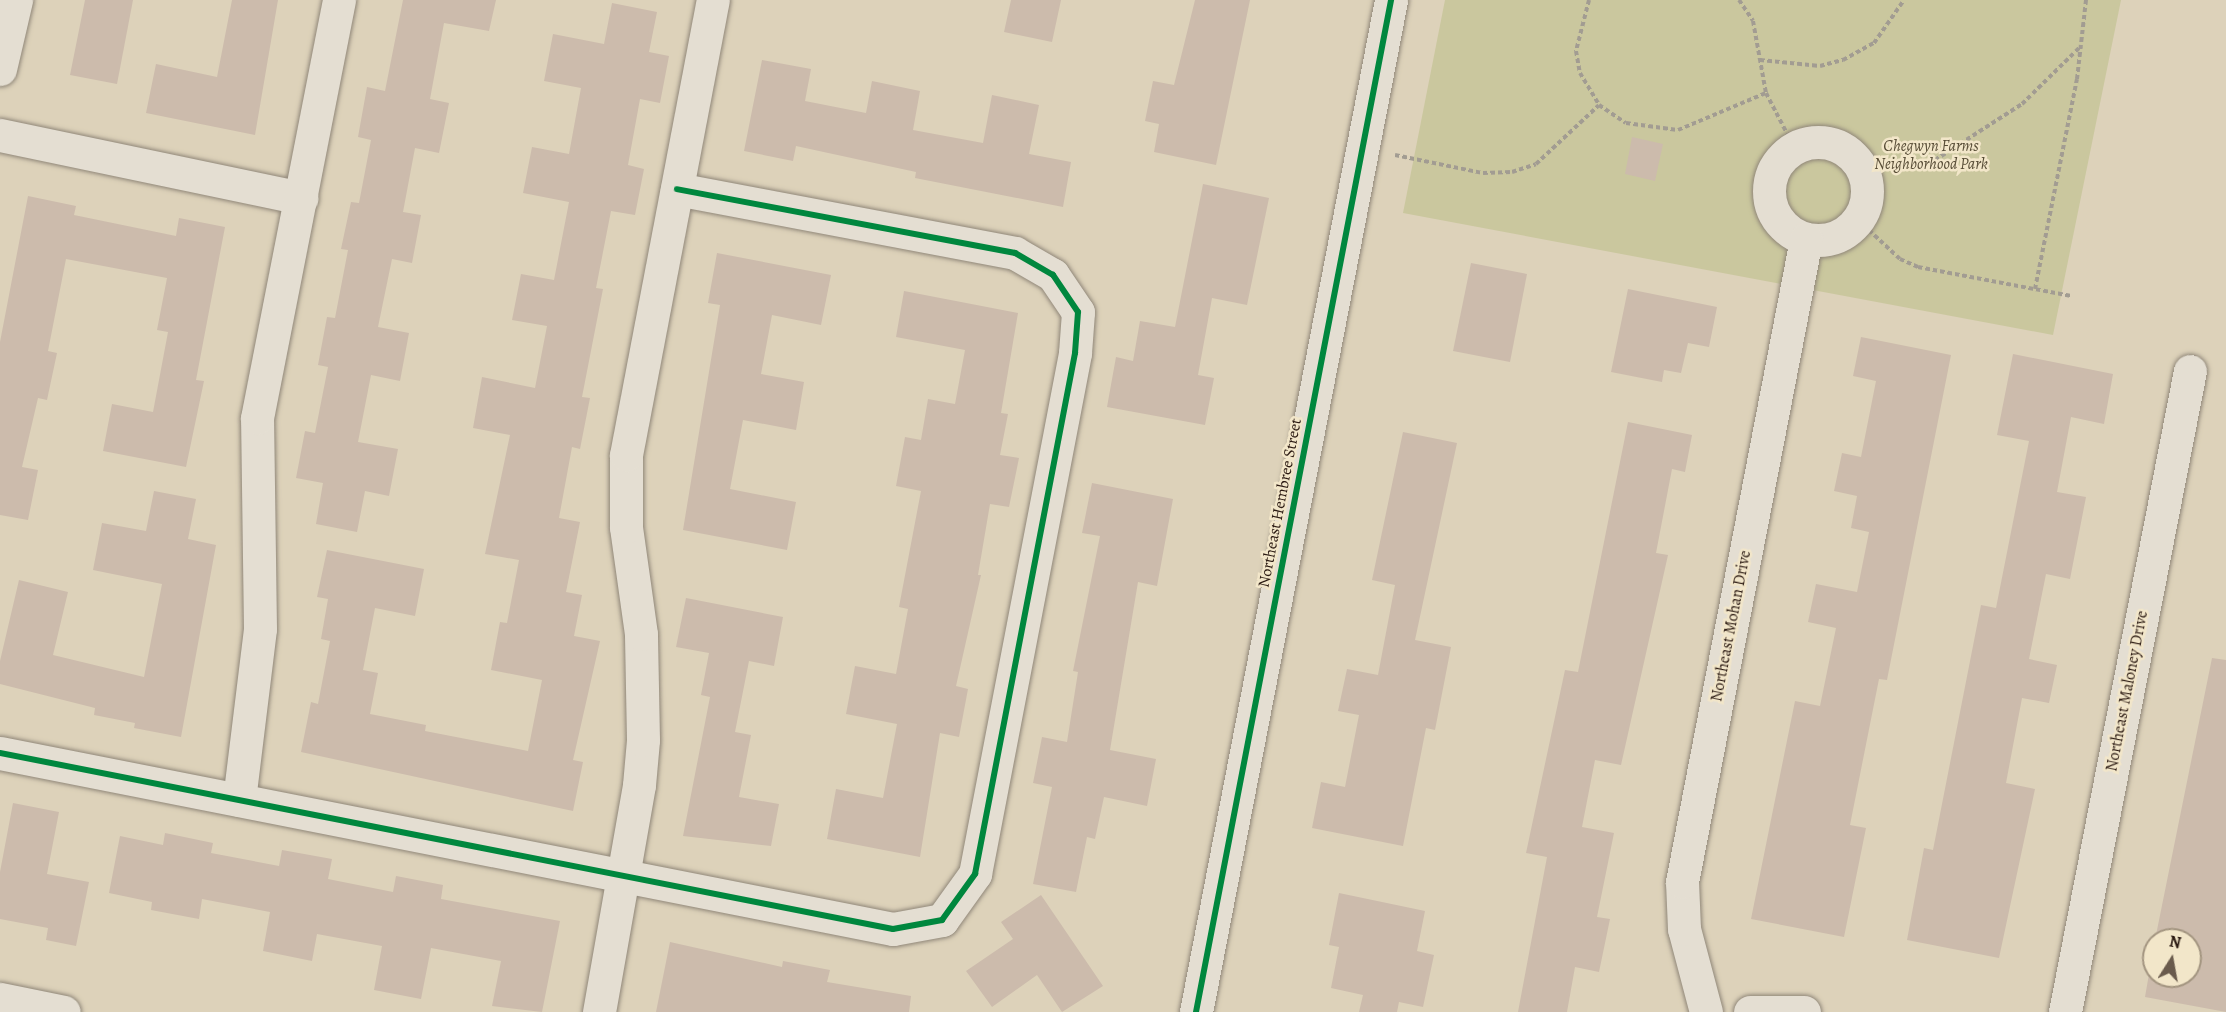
<!DOCTYPE html>
<style>
body{margin:0}
#map{position:relative;width:2226px;height:1012px;overflow:hidden;background:#ddd2ba;font-family:Alegreya,serif}
div>[style]{position:absolute}
.green>*{inset:0;background:#cac79e}
.building>*{inset:0;background:#ccbbac}
.path>*{height:4px;margin-top:-2px;transform-origin:0;background:repeating-linear-gradient(90deg,#a29c92 0 4.5px,transparent 0 7.5px)}
.roads{filter:drop-shadow(0 0 2px #908779) drop-shadow(0 0 2px #908779)}
.minor>*{height:33px;margin:-16.5px;padding:0 16.5px;transform-origin:16.5px;border-radius:16.5px;background:#e4ded2}
.minor>.ring{margin:-16.5px;padding:0;box-sizing:content-box;background:none;border:33px solid #e4ded2;border-radius:50%}
.tertiary>*{height:33px;margin:-16.5px;padding:0 16.5px;transform-origin:16.5px;border-radius:16.5px;background:#e4ded2}
.cycleway>*{height:6px;margin:-3px;padding:0 3px;transform-origin:3px;border-radius:3px;background:#00873e}
span{translate:-50% -50%;white-space:nowrap;text-align:center;line-height:1.15;-webkit-text-stroke:5px #f2e6c9;paint-order:stroke}
.park-label{font-size:16px;color:#574c36;font-style:italic}
.street-label{font-size:16px;color:#2c1b13}
.north{position:absolute;left:2142px;top:928px;width:60px;height:60px;box-sizing:border-box;background:#f2e6c9;border:2px solid #a39580;border-radius:50%;rotate:11deg;font-size:16px;font-weight:700;line-height:24px;text-align:center;color:#2c1b13}
.north::after{content:'';display:block;margin:auto;width:21px;height:27px;background:#6a5b4d;clip-path:polygon(50% 0,100% 100%,50% 72%,0 100%)}
</style>
<div id="map">
<div class="green">
<div style="clip-path:polygon(1445px 0,2121px 0,2053px 335px,1403px 213px)"></div>
</div>
<div class="building">
<div style="clip-path:polygon(85px 0,133px 0,117px 84px,70px 75px)"></div>
<div style="clip-path:polygon(232px 0,278px 0,255px 135px,146px 113px,156px 64px,217px 77px)"></div>
<div style="clip-path:polygon(403px 0,496px 0,489px 31px,444px 23px,430px 99px,449px 103px,439px 153px,415px 148px,403px 212px,421px 215px,412px 263px,392px 259px,378px 327px,409px 333px,400px 381px,371px 375px,358px 442px,398px 449px,389px 496px,365px 491px,357px 532px,316px 524px,323px 483px,296px 478px,305px 431px,315px 433px,328px 367px,318px 365px,327px 317px,335px 318px,348px 250px,341px 249px,351px 202px,359px 203px,371px 140px,358px 137px,367px 87px,385px 91px)"></div>
<div style="clip-path:polygon(1011px 0,1061px 0,1052px 42px,1004px 32px)"></div>
<div style="clip-path:polygon(1195px 0,1250px 0,1216px 165px,1154px 152px,1159px 124px,1145px 121px,1153px 81px,1174px 85px)"></div>
<div style="clip-path:polygon(612px 3px,657px 12px,649px 52px,669px 56px,660px 103px,640px 99px,628px 165px,644px 169px,635px 215px,611px 211px,596px 288px,603px 289px,582px 397px,590px 398px,580px 449px,572px 447px,559px 518px,580px 522px,566px 592px,582px 595px,574px 636px,600px 641px,573px 760px,583px 762px,573px 811px,301px 752px,311px 702px,318px 704px,330px 641px,321px 639px,328px 599px,317px 597px,327px 550px,424px 569px,415px 616px,375px 608px,363px 670px,378px 673px,370px 714px,426px 725px,425px 731px,528px 751px,542px 680px,491px 670px,500px 622px,507px 623px,519px 560px,485px 554px,510px 435px,473px 428px,482px 377px,535px 388px,547px 326px,512px 320px,521px 274px,554px 280px,569px 202px,523px 193px,532px 147px,569px 154px,581px 88px,544px 81px,553px 34px,604px 44px)"></div>
<div style="clip-path:polygon(762px 60px,811px 69px,805px 101px,866px 113px,872px 81px,920px 91px,913px 130px,983px 143px,992px 95px,1039px 105px,1029px 154px,1071px 162px,1063px 207px,915px 178px,916px 172px,796px 146px,793px 161px,744px 151px)"></div>
<div style="clip-path:polygon(1632px 137px,1663px 144px,1655px 181px,1625px 174px)"></div>
<div style="clip-path:polygon(1203px 184px,1269px 198px,1247px 305px,1212px 298px,1198px 375px,1214px 378px,1205px 425px,1107px 407px,1116px 357px,1133px 361px,1140px 321px,1175px 327px)"></div>
<div style="clip-path:polygon(28px 196px,76px 206px,74px 215px,176px 236px,179px 218px,225px 227px,196px 380px,204px 381px,186px 467px,103px 451px,112px 404px,153px 412px,168px 332px,157px 330px,167px 278px,66px 259px,48px 351px,57px 353px,47px 400px,38px 398px,22px 467px,38px 470px,28px 520px,0 515px,0 342px)"></div>
<div style="clip-path:polygon(717px 253px,831px 275px,821px 325px,772px 315px,761px 374px,804px 382px,796px 430px,743px 420px,730px 489px,796px 502px,787px 550px,683px 530px,720px 305px,708px 303px)"></div>
<div style="clip-path:polygon(1471px 263px,1527px 274px,1510px 362px,1453px 351px)"></div>
<div style="clip-path:polygon(1628px 289px,1717px 307px,1709px 347px,1688px 343px,1681px 373px,1664px 370px,1662px 382px,1611px 372px)"></div>
<div style="clip-path:polygon(904px 291px,1018px 313px,1001px 413px,1008px 414px,1000px 455px,1019px 458px,1009px 507px,990px 504px,978px 575px,981px 575px,956px 686px,968px 689px,959px 737px,940px 733px,920px 857px,827px 839px,836px 789px,883px 798px,897px 724px,846px 714px,855px 666px,896px 674px,908px 609px,899px 607px,921px 491px,896px 486px,905px 437px,921px 440px,928px 399px,955px 404px,965px 350px,896px 337px)"></div>
<div style="clip-path:polygon(1861px 337px,1951px 355px,1887px 680px,1879px 679px,1850px 825px,1866px 828px,1844px 937px,1751px 919px,1795px 701px,1820px 706px,1836px 628px,1808px 622px,1816px 584px,1857px 592px,1869px 532px,1851px 528px,1857px 496px,1834px 491px,1842px 453px,1861px 457px,1876px 381px,1853px 376px)"></div>
<div style="clip-path:polygon(2013px 354px,2113px 374px,2104px 424px,2071px 417px,2057px 492px,2086px 497px,2070px 579px,2046px 574px,2029px 659px,2057px 665px,2049px 703px,2022px 698px,2006px 783px,2035px 789px,1999px 958px,1907px 940px,1924px 848px,1933px 850px,1981px 605px,1996px 608px,2029px 441px,1997px 435px)"></div>
<div style="clip-path:polygon(1628px 422px,1692px 435px,1685px 472px,1672px 469px,1656px 553px,1668px 555px,1621px 765px,1595px 760px,1582px 827px,1614px 833px,1597px 917px,1610px 919px,1599px 972px,1575px 967px,1567px 1012px,1518px 1012px,1547px 857px,1526px 853px,1565px 670px,1578px 672px)"></div>
<div style="clip-path:polygon(1403px 432px,1457px 443px,1415px 640px,1451px 647px,1435px 730px,1426px 728px,1403px 846px,1312px 828px,1321px 782px,1345px 787px,1359px 715px,1338px 711px,1347px 669px,1378px 675px,1395px 585px,1372px 580px)"></div>
<div style="clip-path:polygon(1092px 483px,1173px 499px,1157px 586px,1138px 582px,1110px 750px,1156px 759px,1147px 806px,1104px 797px,1095px 839px,1087px 837px,1076px 892px,1033px 884px,1052px 787px,1033px 783px,1042px 737px,1067px 742px,1078px 672px,1073px 671px,1100px 536px,1082px 533px)"></div>
<div style="clip-path:polygon(154px 491px,196px 499px,188px 539px,216px 545px,181px 737px,134px 728px,135px 723px,94px 715px,95px 708px,0 684px,0 661px,19px 580px,68px 592px,53px 655px,144px 677px,162px 584px,93px 570px,102px 523px,146px 531px)"></div>
<div style="clip-path:polygon(686px 598px,783px 617px,774px 666px,749px 661px,735px 732px,751px 735px,739px 797px,779px 804px,771px 846px,683px 836px,710px 697px,701px 695px,709px 653px,676px 647px)"></div>
<div style="clip-path:polygon(2212px 658px,2226px 660px,2226px 1012px,2145px 997px,2154px 945px,2154px 976px,2190px 976px,2190px 940px,2155px 940px)"></div>
<div style="clip-path:polygon(13px 803px,59px 812px,47px 874px,89px 882px,76px 946px,46px 940px,48px 928px,0 919px,0 872px)"></div>
<div style="clip-path:polygon(165px 833px,213px 843px,211px 853px,279px 866px,282px 850px,332px 859px,328px 879px,393px 892px,396px 876px,443px 885px,441px 899px,560px 921px,542px 1012px,492px 1006px,501px 961px,431px 948px,421px 999px,374px 990px,382px 946px,317px 934px,312px 961px,263px 951px,270px 912px,202px 899px,199px 919px,151px 910px,152px 902px,109px 893px,120px 836px,163px 845px)"></div>
<div style="clip-path:polygon(1339px 893px,1425px 911px,1417px 951px,1434px 955px,1423px 1007px,1399px 1002px,1397px 1012px,1359px 1012px,1363px 995px,1331px 988px,1339px 947px,1329px 945px)"></div>
<div style="clip-path:polygon(1041px 895px,1103px 986px,1062px 1012px,1037px 975px,992px 1007px,966px 971px,1013px 939px,1001px 922px)"></div>
<div style="clip-path:polygon(670px 942px,782px 967px,783px 961px,830px 970px,827px 982px,911px 996px,909px 1012px,656px 1012px)"></div>
</div>
<div class="path">
<div style="left:1589px;top:0;width:53px;rotate:104.3deg"></div>
<div style="left:1576px;top:51px;width:22px;rotate:80deg"></div>
<div style="left:1580px;top:73px;width:37px;rotate:59deg"></div>
<div style="left:1739px;top:0;width:25px;rotate:56deg"></div>
<div style="left:1753px;top:21px;width:73px;rotate:79.8deg"></div>
<div style="left:1766px;top:93px;width:61px;rotate:62.6deg"></div>
<div style="left:1760px;top:60px;width:60px;rotate:5.7deg"></div>
<div style="left:1820px;top:66px;width:24px;rotate:-15deg"></div>
<div style="left:1843px;top:60px;width:35px;rotate:-29deg"></div>
<div style="left:1874px;top:43px;width:52px;rotate:-55.1deg"></div>
<div style="left:1395px;top:155px;width:90px;rotate:11.6deg"></div>
<div style="left:1483px;top:173px;width:29px;rotate:-2deg"></div>
<div style="left:1512px;top:172px;width:25px;rotate:-18deg"></div>
<div style="left:1536px;top:164px;width:86px;rotate:-43.1deg"></div>
<div style="left:1599px;top:105px;width:32px;rotate:34deg"></div>
<div style="left:1626px;top:123px;width:52px;rotate:7.7deg"></div>
<div style="left:1678px;top:130px;width:95px;rotate:-22.8deg"></div>
<div style="left:1863px;top:171px;width:73px;rotate:-8.7deg"></div>
<div style="left:1935px;top:160px;width:103px;rotate:-32.8deg"></div>
<div style="left:2022px;top:104px;width:83px;rotate:-44.5deg"></div>
<div style="left:1858px;top:220px;width:57px;rotate:42.9deg"></div>
<div style="left:1900px;top:259px;width:20px;rotate:24deg"></div>
<div style="left:1918px;top:267px;width:156px;rotate:10.7deg"></div>
<div style="left:2035px;top:289px;width:214px;rotate:-78.7deg"></div>
<div style="left:2077px;top:79px;width:80px;rotate:-83.5deg"></div>
</div>
<div class="roads">
<div class="minor">
<div style="left:0;top:69px;width:71px;rotate:-76.9deg"></div>
<div style="left:0;top:135px;width:308px;rotate:11.8deg"></div>
<div class="ring" style="left:1769px;top:142px;width:65px;height:65px"></div>
<div style="left:0;top:753px;width:910px;rotate:11.15deg"></div>
<div style="left:893px;top:929px;width:50px;rotate:-10.4deg"></div>
<div style="left:942px;top:920px;width:57px;rotate:-54.3deg"></div>
<div style="left:975px;top:874px;width:531px;rotate:-79.13deg"></div>
<div style="left:1075px;top:353px;width:41px;rotate:-85.8deg"></div>
<div style="left:1078px;top:312px;width:45px;rotate:-124deg"></div>
<div style="left:1053px;top:275px;width:44px;rotate:-149.9deg"></div>
<div style="left:1015px;top:253px;width:344px;rotate:-169.3deg"></div>
<div style="left:239px;top:800px;width:172px;rotate:-83deg"></div>
<div style="left:260px;top:629px;width:211px;rotate:-90.8deg"></div>
<div style="left:257px;top:418px;width:426px;rotate:-78.9deg"></div>
<div style="left:599px;top:1012px;width:230px;rotate:-80deg"></div>
<div style="left:639px;top:785px;width:45px;rotate:-84.9deg"></div>
<div style="left:643px;top:740px;width:106px;rotate:-91.1deg"></div>
<div style="left:641px;top:634px;width:108px;rotate:-98deg"></div>
<div style="left:626px;top:527px;width:72px;rotate:-90deg"></div>
<div style="left:626px;top:455px;width:463px;rotate:-79.2deg"></div>
<div style="left:1196px;top:1012px;width:1031px;rotate:-79.09deg"></div>
<div style="left:1706px;top:1012px;width:86px;rotate:-104.8deg"></div>
<div style="left:1684px;top:929px;width:47px;rotate:-92.4deg"></div>
<div style="left:1682px;top:882px;width:655px;rotate:-79.08deg"></div>
<div style="left:2065px;top:1012px;width:653px;rotate:-78.97deg"></div>
</div>
<div class="tertiary">
<div style="left:0;top:999px;width:65px;rotate:11.5deg"></div>
<div style="left:1750px;top:1012px;width:54px"></div>
</div>
</div>
<div class="cycleway">
<div style="left:0;top:753px;width:910px;rotate:11.15deg"></div>
<div style="left:893px;top:929px;width:50px;rotate:-10.4deg"></div>
<div style="left:942px;top:920px;width:57px;rotate:-54.3deg"></div>
<div style="left:975px;top:874px;width:531px;rotate:-79.13deg"></div>
<div style="left:1075px;top:353px;width:41px;rotate:-85.8deg"></div>
<div style="left:1078px;top:312px;width:45px;rotate:-124deg"></div>
<div style="left:1053px;top:275px;width:44px;rotate:-149.9deg"></div>
<div style="left:1015px;top:253px;width:344px;rotate:-169.3deg"></div>
<div style="left:1196px;top:1012px;width:1031px;rotate:-79.09deg"></div>
</div>
<div class="park-label">
<span style="left:1931px;top:155px">Chegwyn Farms<br>Neighborhood Park</span>
</div>
<div class="street-label">
<span style="left:1280px;top:503px;rotate:-79deg">Northeast Hembree Street</span>
<span style="left:1731px;top:626px;rotate:-79deg">Northeast Mohan Drive</span>
<span style="left:2127px;top:691px;rotate:-79deg">Northeast Maloney Drive</span>
</div>
<div class="north">N</div>
</div>
